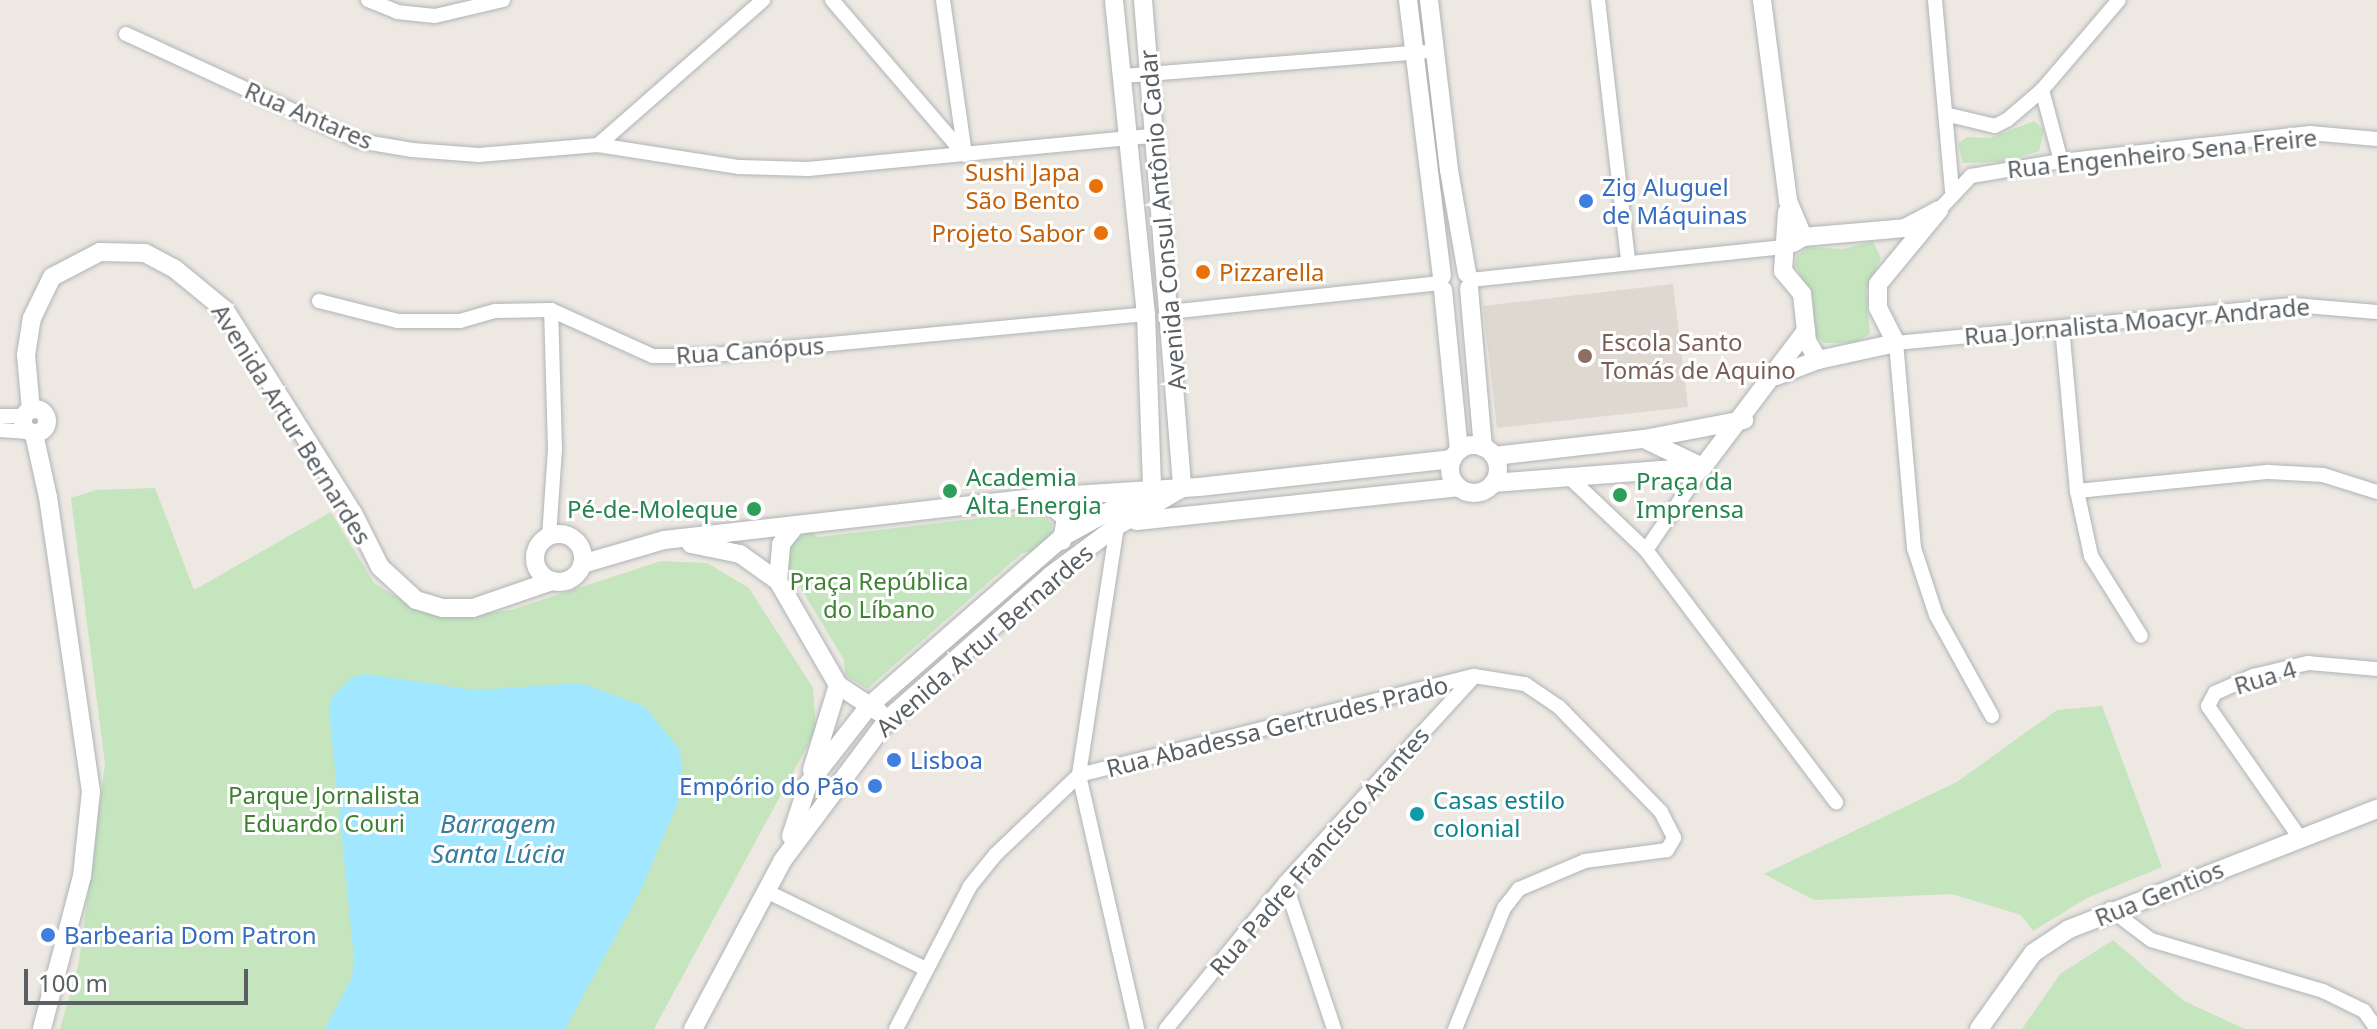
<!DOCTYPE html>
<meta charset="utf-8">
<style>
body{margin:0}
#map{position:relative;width:2377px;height:1029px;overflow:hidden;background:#ede8e2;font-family:"Noto Sans",sans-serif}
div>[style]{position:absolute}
.education>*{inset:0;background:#ddd8d0}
.green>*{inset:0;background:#c5e5be}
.water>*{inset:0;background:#a0e7ff}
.roads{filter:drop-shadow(0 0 2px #afb4b7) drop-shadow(0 0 2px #afb4b7)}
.minor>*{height:14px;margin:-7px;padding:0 7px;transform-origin:7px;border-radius:7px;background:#fff}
.tertiary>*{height:18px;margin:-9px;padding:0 9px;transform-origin:9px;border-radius:9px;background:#fff}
.tertiary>.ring{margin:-9px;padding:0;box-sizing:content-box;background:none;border:18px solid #fff;border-radius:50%}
.dots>*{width:22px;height:22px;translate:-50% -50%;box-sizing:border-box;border:4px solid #fff;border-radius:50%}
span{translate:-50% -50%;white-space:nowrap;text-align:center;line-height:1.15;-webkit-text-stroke:6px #fff;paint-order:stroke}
.street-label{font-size:24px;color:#5a5f63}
.food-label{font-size:24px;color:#c56008}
.right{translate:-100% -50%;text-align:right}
.left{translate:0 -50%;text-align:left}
.shop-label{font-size:24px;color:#366cbe}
.education-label{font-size:24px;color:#785e54}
.leisure-label{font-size:24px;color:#27864d}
.park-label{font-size:24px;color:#3e8133}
.culture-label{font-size:24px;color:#0d838f}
.water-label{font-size:26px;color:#387d9f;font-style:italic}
.scale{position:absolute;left:24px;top:969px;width:224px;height:36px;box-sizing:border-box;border:4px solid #5a5f63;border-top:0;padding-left:10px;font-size:24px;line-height:28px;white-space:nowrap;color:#5a5f63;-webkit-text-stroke:6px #fff;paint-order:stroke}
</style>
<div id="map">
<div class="education">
<div style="clip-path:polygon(1673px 284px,1688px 407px,1497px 428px,1483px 306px)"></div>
</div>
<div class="green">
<div style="clip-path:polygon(2034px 121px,2044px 130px,2039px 151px,2004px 162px,1963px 163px,1958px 144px,1967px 137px,1990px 138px)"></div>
<div style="clip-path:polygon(1873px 241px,1881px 258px,1866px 292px,1870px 334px,1854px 343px,1824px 343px,1812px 332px,1813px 298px,1795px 265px,1797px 256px,1807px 247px,1843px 249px)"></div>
<div style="clip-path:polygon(155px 488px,194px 590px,331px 512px,374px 583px,418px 610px,452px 617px,511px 610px,661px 561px,707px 563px,749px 588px,813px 688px,816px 730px,654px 1029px,60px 1029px,79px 962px,105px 764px,71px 498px,96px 490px)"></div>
<div style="clip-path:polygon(1041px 511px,1052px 524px,1051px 537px,1037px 550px,1022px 553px,867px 689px,845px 675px,844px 660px,786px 564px,791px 544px,809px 530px,818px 537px)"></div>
<div style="clip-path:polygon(2102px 706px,2162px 867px,2087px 898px,2033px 931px,2021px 915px,1952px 894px,1814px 900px,1764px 874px,1957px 782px,2057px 710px)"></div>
<div style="clip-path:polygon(2113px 940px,2184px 1001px,2245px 1029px,2022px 1029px,2060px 974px)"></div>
</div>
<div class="water">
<div style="clip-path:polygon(365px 674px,474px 690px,581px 683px,645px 707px,680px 750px,683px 790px,641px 890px,565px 1029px,325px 1029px,352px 977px,354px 958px,329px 710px,332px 697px,351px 678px)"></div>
</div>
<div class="roads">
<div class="minor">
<div style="left:368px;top:0;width:31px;rotate:22deg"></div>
<div style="left:397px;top:12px;width:38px;rotate:6deg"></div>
<div style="left:435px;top:16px;width:70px;rotate:-13.2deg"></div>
<div style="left:832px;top:0;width:204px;rotate:49.4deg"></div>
<div style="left:943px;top:0;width:156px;rotate:81.9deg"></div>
<div style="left:1598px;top:0;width:263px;rotate:83.4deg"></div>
<div style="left:1935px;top:0;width:192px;rotate:84.9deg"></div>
<div style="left:126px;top:34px;width:256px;rotate:24.7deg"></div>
<div style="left:359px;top:141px;width:54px;rotate:9.6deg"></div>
<div style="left:412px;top:150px;width:67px;rotate:4.3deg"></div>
<div style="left:479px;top:155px;width:119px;rotate:-4.8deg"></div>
<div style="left:598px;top:145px;width:143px;rotate:8.9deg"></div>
<div style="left:739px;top:167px;width:69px;rotate:1.7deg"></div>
<div style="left:808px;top:169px;width:344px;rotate:-5.5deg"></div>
<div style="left:1124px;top:76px;width:300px;rotate:-4.6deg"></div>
<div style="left:2042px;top:90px;width:73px;rotate:75deg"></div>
<div style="left:1949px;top:115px;width:47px;rotate:13.4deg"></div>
<div style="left:1995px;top:126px;width:13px;rotate:-27deg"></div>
<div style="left:2007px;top:120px;width:46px;rotate:-40.6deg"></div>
<div style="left:2042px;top:90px;width:118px;rotate:-49.5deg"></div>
<div style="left:598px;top:145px;width:220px;rotate:-41.3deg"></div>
<div style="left:1939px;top:210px;width:47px;rotate:-46.7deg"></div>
<div style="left:1971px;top:176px;width:91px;rotate:-9.5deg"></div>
<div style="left:2061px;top:161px;width:251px;rotate:-6.4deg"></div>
<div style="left:2310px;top:133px;width:67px;rotate:5.1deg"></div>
<div style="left:1470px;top:280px;width:318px;rotate:-6deg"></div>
<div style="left:319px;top:301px;width:81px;rotate:14.2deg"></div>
<div style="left:398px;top:321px;width:62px"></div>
<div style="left:460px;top:321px;width:37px;rotate:-16deg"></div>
<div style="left:496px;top:311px;width:55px;rotate:-1deg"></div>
<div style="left:551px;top:310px;width:112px;rotate:24.3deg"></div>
<div style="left:653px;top:356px;width:50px"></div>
<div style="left:703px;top:356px;width:445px;rotate:-5.4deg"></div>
<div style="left:1169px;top:312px;width:273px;rotate:-6.1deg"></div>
<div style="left:2062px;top:327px;width:165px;rotate:84.8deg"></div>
<div style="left:2077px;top:491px;width:66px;rotate:77.8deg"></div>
<div style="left:2091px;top:556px;width:94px;rotate:58deg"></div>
<div style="left:0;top:416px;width:24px"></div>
<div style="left:0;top:430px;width:28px;rotate:4deg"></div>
<div style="left:1569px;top:477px;width:106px;rotate:43.5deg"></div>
<div style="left:1646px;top:550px;width:316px;rotate:53deg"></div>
<div style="left:2077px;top:491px;width:193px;rotate:-5.7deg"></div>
<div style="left:2269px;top:472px;width:54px;rotate:3.2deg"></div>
<div style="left:2323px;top:475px;width:57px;rotate:17.5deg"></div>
<div style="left:1117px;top:526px;width:252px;rotate:98.7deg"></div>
<div style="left:1079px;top:775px;width:261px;rotate:77.1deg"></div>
<div style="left:549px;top:537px;width:88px;rotate:-86.1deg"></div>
<div style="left:555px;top:449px;width:139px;rotate:-91.6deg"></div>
<div style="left:1646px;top:550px;width:101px;rotate:-55.5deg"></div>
<div style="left:1992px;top:716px;width:115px;rotate:-119deg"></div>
<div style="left:1936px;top:615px;width:71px;rotate:-108.2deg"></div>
<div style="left:1914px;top:548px;width:206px;rotate:-95deg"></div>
<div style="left:1896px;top:343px;width:400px;rotate:-5.5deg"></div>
<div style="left:2294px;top:305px;width:83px;rotate:4.8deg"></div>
<div style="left:2300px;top:838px;width:161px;rotate:-124.9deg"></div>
<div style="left:2208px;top:706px;width:15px;rotate:-62deg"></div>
<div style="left:2215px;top:693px;width:42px;rotate:-24.1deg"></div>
<div style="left:2253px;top:676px;width:57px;rotate:-13.3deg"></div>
<div style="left:2308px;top:663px;width:69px;rotate:5deg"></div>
<div style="left:1285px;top:883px;width:154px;rotate:71.4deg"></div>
<div style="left:766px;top:891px;width:178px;rotate:26deg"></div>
<div style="left:2110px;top:909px;width:51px;rotate:37.1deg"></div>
<div style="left:2151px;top:940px;width:179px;rotate:16.5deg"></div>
<div style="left:2323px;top:991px;width:46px;rotate:26deg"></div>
<div style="left:2364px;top:1011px;width:22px;rotate:54deg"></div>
<div style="left:896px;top:1029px;width:161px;rotate:-62.6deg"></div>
<div style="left:970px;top:886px;width:41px;rotate:-50.9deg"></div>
<div style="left:996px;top:854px;width:115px;rotate:-43.6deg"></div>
<div style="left:1079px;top:775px;width:407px;rotate:-14.1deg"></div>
<div style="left:1474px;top:676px;width:52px;rotate:8.9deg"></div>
<div style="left:1525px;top:684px;width:41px;rotate:34.1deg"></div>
<div style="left:1559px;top:707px;width:146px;rotate:45.8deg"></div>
<div style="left:1661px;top:812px;width:29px;rotate:63deg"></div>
<div style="left:1674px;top:838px;width:14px;rotate:120deg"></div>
<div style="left:1667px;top:850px;width:83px;rotate:172.4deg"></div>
<div style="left:1585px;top:861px;width:72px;rotate:157deg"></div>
<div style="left:1519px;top:889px;width:24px;rotate:128deg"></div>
<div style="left:1504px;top:908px;width:131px;rotate:112deg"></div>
<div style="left:1166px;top:1029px;width:188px;rotate:-50.8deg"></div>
<div style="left:1285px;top:883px;width:280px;rotate:-47.5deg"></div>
</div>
<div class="tertiary">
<div style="left:1114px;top:0;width:316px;rotate:84.2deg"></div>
<div style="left:1146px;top:314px;width:174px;rotate:88deg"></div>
<div style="left:1143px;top:0;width:490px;rotate:85.4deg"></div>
<div style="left:1408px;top:0;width:278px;rotate:83deg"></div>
<div style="left:1429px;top:0;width:171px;rotate:83.3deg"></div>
<div style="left:1449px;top:170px;width:105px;rotate:80.1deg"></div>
<div style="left:1762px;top:0;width:203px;rotate:82.6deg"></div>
<div style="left:1788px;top:201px;width:39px;rotate:67deg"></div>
<div style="left:1787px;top:212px;width:59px;rotate:93.9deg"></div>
<div style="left:1783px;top:271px;width:30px;rotate:50deg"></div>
<div style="left:1802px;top:294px;width:47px;rotate:83.9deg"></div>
<div style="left:1807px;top:341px;width:22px;rotate:60deg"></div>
<div style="left:1793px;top:243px;width:12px;rotate:-31deg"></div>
<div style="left:1803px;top:237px;width:102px;rotate:-5deg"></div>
<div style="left:1905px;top:228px;width:36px;rotate:-28deg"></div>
<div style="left:1469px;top:288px;width:160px;rotate:85deg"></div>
<div style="left:1443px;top:290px;width:161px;rotate:84.3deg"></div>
<div style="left:1776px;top:376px;width:45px;rotate:-20.9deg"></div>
<div style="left:1818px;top:360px;width:80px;rotate:-12.3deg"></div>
<div style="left:1896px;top:343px;width:39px;rotate:-117deg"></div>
<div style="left:1878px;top:308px;width:24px;rotate:-90deg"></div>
<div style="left:1878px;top:284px;width:96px;rotate:-50.5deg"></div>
<div class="ring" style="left:23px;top:409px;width:6px;height:6px"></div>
<div style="left:31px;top:410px;width:55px;rotate:-95.2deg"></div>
<div style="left:26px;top:355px;width:37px;rotate:-81deg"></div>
<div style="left:32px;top:318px;width:46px;rotate:-64deg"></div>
<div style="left:52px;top:277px;width:54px;rotate:-27.5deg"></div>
<div style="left:100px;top:252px;width:45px;rotate:1.3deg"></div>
<div style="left:145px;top:253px;width:34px;rotate:28deg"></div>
<div style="left:175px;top:269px;width:65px;rotate:39.4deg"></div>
<div style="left:225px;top:310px;width:240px;rotate:57.8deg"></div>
<div style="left:353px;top:513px;width:60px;rotate:63.4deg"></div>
<div style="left:380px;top:567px;width:49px;rotate:42.5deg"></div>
<div style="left:416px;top:600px;width:28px;rotate:17deg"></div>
<div style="left:443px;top:608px;width:30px"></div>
<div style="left:473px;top:608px;width:83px;rotate:-18.9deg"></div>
<div style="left:34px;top:434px;width:65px;rotate:77.5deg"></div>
<div style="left:48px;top:497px;width:297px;rotate:81.7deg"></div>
<div style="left:91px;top:791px;width:85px;rotate:96deg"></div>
<div style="left:82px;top:876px;width:158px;rotate:104.7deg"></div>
<div style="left:1644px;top:439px;width:62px;rotate:25.7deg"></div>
<div class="ring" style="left:1450px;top:445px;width:30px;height:30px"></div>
<div style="left:1494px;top:456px;width:151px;rotate:-6.5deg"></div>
<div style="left:1644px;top:439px;width:102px;rotate:-10.8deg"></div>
<div style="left:1493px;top:483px;width:211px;rotate:-4.4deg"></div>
<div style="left:1703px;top:467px;width:171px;rotate:-52.9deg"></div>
<div style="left:1041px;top:497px;width:33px;rotate:40deg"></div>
<div style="left:1066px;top:518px;width:23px;rotate:100deg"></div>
<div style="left:1136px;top:521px;width:324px;rotate:-6deg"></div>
<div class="ring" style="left:535px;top:534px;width:30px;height:30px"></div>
<div style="left:691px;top:544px;width:50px;rotate:11.5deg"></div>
<div style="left:740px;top:554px;width:47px;rotate:35.4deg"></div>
<div style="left:778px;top:581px;width:120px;rotate:60deg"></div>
<div style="left:838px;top:685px;width:49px;rotate:33.4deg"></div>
<div style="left:582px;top:564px;width:85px;rotate:-16.3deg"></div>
<div style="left:664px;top:540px;width:379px;rotate:-6.5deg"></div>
<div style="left:1041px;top:497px;width:158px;rotate:-3.6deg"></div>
<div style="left:1199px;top:487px;width:255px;rotate:-6.3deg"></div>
<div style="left:778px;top:581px;width:37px;rotate:-85deg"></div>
<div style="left:781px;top:544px;width:24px;rotate:-52deg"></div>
<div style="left:812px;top:770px;width:89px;rotate:-73deg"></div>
<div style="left:791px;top:836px;width:55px;rotate:-71.9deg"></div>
<div style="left:808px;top:784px;width:100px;rotate:-51.9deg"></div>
<div style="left:870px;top:705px;width:257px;rotate:-41.1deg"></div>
<div style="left:1064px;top:536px;width:89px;rotate:-28.9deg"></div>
<div style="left:693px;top:1029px;width:191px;rotate:-62deg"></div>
<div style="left:783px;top:860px;width:176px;rotate:-53.3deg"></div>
<div style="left:888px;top:719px;width:216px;rotate:-41.4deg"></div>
<div style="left:1050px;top:576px;width:84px;rotate:-36.7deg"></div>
<div style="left:1117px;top:526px;width:75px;rotate:-30.3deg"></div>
<div style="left:1979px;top:1029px;width:93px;rotate:-54.6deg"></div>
<div style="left:2033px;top:953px;width:43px;rotate:-33.7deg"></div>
<div style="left:2069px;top:929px;width:331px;rotate:-21.3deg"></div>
</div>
</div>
<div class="dots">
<div style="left:1096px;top:186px;background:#e8710a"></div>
<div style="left:1586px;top:201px;background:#3f7fe0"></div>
<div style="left:1101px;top:233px;background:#e8710a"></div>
<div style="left:1203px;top:272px;background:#e8710a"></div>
<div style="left:1585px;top:356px;background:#8d6e63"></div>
<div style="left:950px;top:491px;background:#2e9e5b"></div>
<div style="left:1620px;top:495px;background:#2e9e5b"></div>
<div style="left:754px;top:509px;background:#2e9e5b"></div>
<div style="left:894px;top:760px;background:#3f7fe0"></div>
<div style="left:875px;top:786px;background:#3f7fe0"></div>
<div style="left:1417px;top:814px;background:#0f9aa8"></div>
<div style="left:48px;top:935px;background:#3f7fe0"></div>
</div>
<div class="street-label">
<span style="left:309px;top:115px;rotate:23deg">Rua Antares</span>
<span style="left:2162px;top:153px;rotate:-6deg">Rua Engenheiro Sena Freire</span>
<span style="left:1162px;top:220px;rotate:-95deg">Avenida Consul Antônio Cadar</span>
<span style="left:2137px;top:321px;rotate:-5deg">Rua Jornalista Moacyr Andrade</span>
<span style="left:750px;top:350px;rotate:-4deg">Rua Canópus</span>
<span style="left:292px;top:424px;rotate:58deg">Avenida Artur Bernardes</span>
<span style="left:984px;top:640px;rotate:-41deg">Avenida Artur Bernardes</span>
<span style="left:2265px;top:677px;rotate:-17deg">Rua 4</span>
<span style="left:1277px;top:726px;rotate:-14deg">Rua Abadessa Gertrudes Prado</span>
<span style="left:1319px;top:851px;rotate:-49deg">Rua Padre Francisco Arantes</span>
<span style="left:2159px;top:893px;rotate:-22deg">Rua Gentios</span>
</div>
<div class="food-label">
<span class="right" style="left:1080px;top:186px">Sushi Japa<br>São Bento</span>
<span class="right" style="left:1085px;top:233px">Projeto Sabor</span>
<span class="left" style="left:1219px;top:272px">Pizzarella</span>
</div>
<div class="shop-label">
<span class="left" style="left:1602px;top:201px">Zig Aluguel<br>de Máquinas</span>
<span class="left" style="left:910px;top:760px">Lisboa</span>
<span class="right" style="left:859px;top:786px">Empório do Pão</span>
<span class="left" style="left:64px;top:935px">Barbearia Dom Patron</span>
</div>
<div class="education-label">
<span class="left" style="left:1601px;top:356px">Escola Santo<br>Tomás de Aquino</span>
</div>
<div class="leisure-label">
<span class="left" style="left:966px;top:491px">Academia<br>Alta Energia</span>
<span class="left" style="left:1636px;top:495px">Praça da<br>Imprensa</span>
<span class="right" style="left:738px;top:509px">Pé-de-Moleque</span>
</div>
<div class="park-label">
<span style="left:879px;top:595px">Praça República<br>do Líbano</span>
<span style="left:324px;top:809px">Parque Jornalista<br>Eduardo Couri</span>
</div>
<div class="culture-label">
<span class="left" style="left:1433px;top:814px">Casas estilo<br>colonial</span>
</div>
<div class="water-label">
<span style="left:498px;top:839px">Barragem<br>Santa Lúcia</span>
</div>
<div class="scale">100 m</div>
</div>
